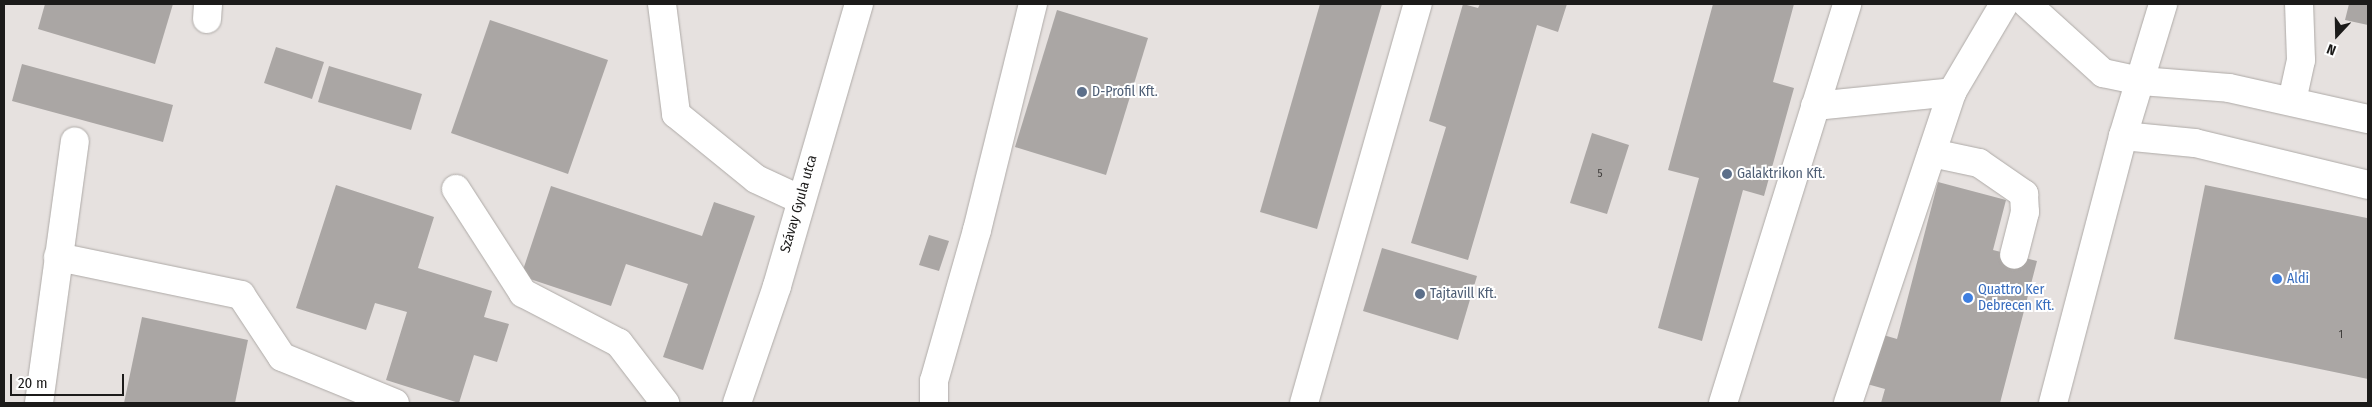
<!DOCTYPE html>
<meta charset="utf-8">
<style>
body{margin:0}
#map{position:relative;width:2372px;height:407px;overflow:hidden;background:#e6e1df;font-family:"Fira Sans Condensed",sans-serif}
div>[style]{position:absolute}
.building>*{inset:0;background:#aaa6a4}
.roads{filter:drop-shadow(0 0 1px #aeaaa7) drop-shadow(0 0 1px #aeaaa7)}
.minor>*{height:28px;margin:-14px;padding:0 14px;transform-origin:14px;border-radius:14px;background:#fff}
.dots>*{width:14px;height:14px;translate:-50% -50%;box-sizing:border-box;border:2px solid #fff;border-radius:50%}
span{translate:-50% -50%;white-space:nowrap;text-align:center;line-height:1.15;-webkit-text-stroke:4px #fff;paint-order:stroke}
.number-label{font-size:11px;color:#403e3c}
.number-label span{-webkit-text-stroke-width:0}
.service-label{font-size:14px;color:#4e5e75}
.left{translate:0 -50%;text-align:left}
.street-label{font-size:14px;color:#1c1b1a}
.shop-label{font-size:14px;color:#366cbe}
.frame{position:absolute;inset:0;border:5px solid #1c1b1a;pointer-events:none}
.north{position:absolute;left:2312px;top:10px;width:50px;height:50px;-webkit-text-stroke:4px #fff;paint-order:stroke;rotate:201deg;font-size:14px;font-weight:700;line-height:20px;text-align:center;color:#1c1b1a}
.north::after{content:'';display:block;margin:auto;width:18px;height:22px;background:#1c1b1a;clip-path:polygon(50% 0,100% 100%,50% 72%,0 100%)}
.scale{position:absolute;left:10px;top:374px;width:114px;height:22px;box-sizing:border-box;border:2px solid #1c1b1a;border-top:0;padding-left:6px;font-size:15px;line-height:18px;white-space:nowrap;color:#1c1b1a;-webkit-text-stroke:4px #fff;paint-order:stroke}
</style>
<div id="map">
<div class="building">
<div style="clip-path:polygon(45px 4px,173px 4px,155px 64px,38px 29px)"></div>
<div style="clip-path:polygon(1320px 4px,1382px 4px,1317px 229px,1260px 212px)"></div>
<div style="clip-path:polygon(1463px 4px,1478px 8px,1480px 4px,1567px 4px,1558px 32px,1537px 25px,1468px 260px,1411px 243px,1446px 127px,1429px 121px)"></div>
<div style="clip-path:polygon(1713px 4px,1794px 4px,1773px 82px,1794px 88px,1764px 196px,1743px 190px,1702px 341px,1658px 328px,1699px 178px,1668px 170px)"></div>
<div style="clip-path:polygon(2349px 4px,2368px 4px,2368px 25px,2345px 20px)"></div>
<div style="clip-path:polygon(1057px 10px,1148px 38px,1106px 175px,1015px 147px)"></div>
<div style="clip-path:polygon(490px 20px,608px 60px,568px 174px,451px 133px)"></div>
<div style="clip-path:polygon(276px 47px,324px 62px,312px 99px,264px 83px)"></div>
<div style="clip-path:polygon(22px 64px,173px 105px,163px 142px,12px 101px)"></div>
<div style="clip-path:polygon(329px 66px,422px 94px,411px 130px,318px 102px)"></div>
<div style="clip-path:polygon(1592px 133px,1629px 145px,1607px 214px,1570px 203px)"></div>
<div style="clip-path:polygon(1938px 182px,2006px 200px,1993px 250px,2037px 261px,2000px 403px,1881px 403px,1885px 389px,1867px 384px,1880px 334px,1897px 339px)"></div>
<div style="clip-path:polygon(336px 185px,434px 217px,418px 268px,492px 291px,484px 317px,509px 324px,497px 362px,474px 355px,459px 403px,386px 380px,407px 312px,375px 303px,366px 330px,296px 308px)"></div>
<div style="clip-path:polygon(2205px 185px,2367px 218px,2368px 215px,2368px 379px,2174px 339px)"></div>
<div style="clip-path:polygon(551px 186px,702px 236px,714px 202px,755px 216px,703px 370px,663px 357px,688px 284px,626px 264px,611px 306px,521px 276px)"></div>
<div style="clip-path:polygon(929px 235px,949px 241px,939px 271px,919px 265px)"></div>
<div style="clip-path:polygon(1382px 248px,1477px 276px,1458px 340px,1363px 311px)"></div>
<div style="clip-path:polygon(142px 317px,248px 340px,235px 403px,124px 403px)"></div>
</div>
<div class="roads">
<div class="minor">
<div style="left:662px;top:4px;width:111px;rotate:82.7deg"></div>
<div style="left:676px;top:114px;width:103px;rotate:39.1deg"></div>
<div style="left:756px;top:179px;width:47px;rotate:24.9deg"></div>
<div style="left:2027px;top:4px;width:103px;rotate:42.2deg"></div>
<div style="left:2103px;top:73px;width:39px;rotate:12deg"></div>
<div style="left:2141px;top:81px;width:88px;rotate:4.5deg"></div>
<div style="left:2229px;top:88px;width:142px;rotate:12.6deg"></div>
<div style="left:207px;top:19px;width:15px;rotate:-86deg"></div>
<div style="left:2292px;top:101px;width:42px;rotate:-77.6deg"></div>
<div style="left:2301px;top:60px;width:56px;rotate:-92deg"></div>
<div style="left:1815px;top:106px;width:138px;rotate:-5.8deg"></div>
<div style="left:2123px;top:136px;width:72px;rotate:5.6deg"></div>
<div style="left:2195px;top:143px;width:178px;rotate:13.6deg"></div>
<div style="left:1932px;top:153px;width:48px;rotate:12deg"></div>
<div style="left:1979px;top:163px;width:55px;rotate:34.6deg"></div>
<div style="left:2024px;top:194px;width:18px;rotate:87deg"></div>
<div style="left:2025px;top:212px;width:44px;rotate:104.3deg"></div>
<div style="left:456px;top:189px;width:124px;rotate:57.2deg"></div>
<div style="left:523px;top:293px;width:108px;rotate:27.5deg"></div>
<div style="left:619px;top:343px;width:76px;rotate:52.5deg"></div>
<div style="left:58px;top:257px;width:187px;rotate:11.7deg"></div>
<div style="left:241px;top:295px;width:74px;rotate:56.5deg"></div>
<div style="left:282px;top:357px;width:122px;rotate:22.2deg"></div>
<div style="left:39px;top:403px;width:264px;rotate:-82.2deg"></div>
<div style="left:737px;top:403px;width:124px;rotate:-71.1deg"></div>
<div style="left:777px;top:286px;width:294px;rotate:-73.8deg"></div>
<div style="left:934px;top:403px;width:22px;rotate:-90deg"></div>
<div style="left:934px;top:381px;width:157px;rotate:-74.1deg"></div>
<div style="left:977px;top:230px;width:233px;rotate:-76.1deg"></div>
<div style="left:1304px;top:403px;width:415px;rotate:-74.1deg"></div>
<div style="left:1723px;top:403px;width:418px;rotate:-72.7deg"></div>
<div style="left:1848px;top:403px;width:328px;rotate:-71.5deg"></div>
<div style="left:1952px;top:92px;width:102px;rotate:-59.4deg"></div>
<div style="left:2053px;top:403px;width:276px;rotate:-75.3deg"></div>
<div style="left:2123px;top:136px;width:138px;rotate:-73.1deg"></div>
</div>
</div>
<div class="dots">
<div style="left:1082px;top:92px;background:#5c6f8a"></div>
<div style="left:1727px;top:174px;background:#5c6f8a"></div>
<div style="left:2277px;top:279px;background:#3f7fe0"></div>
<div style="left:1420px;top:294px;background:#5c6f8a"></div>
<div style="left:1968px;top:298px;background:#3f7fe0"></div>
</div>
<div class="number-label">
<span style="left:1600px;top:174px">5</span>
<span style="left:2341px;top:335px">1</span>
</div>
<div class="service-label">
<span class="left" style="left:1092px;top:92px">D-Profil Kft.</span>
<span class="left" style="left:1737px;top:174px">Galaktrikon Kft.</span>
<span class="left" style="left:1430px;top:294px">Tajtavill Kft.</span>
</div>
<div class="street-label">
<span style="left:799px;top:204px;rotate:-74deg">Szávay Gyula utca</span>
</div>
<div class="shop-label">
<span class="left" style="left:2287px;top:279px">Aldi</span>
<span class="left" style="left:1978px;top:298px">Quattro Ker<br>Debrecen Kft.</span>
</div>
<div class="frame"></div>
<div class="north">N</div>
<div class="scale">20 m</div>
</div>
